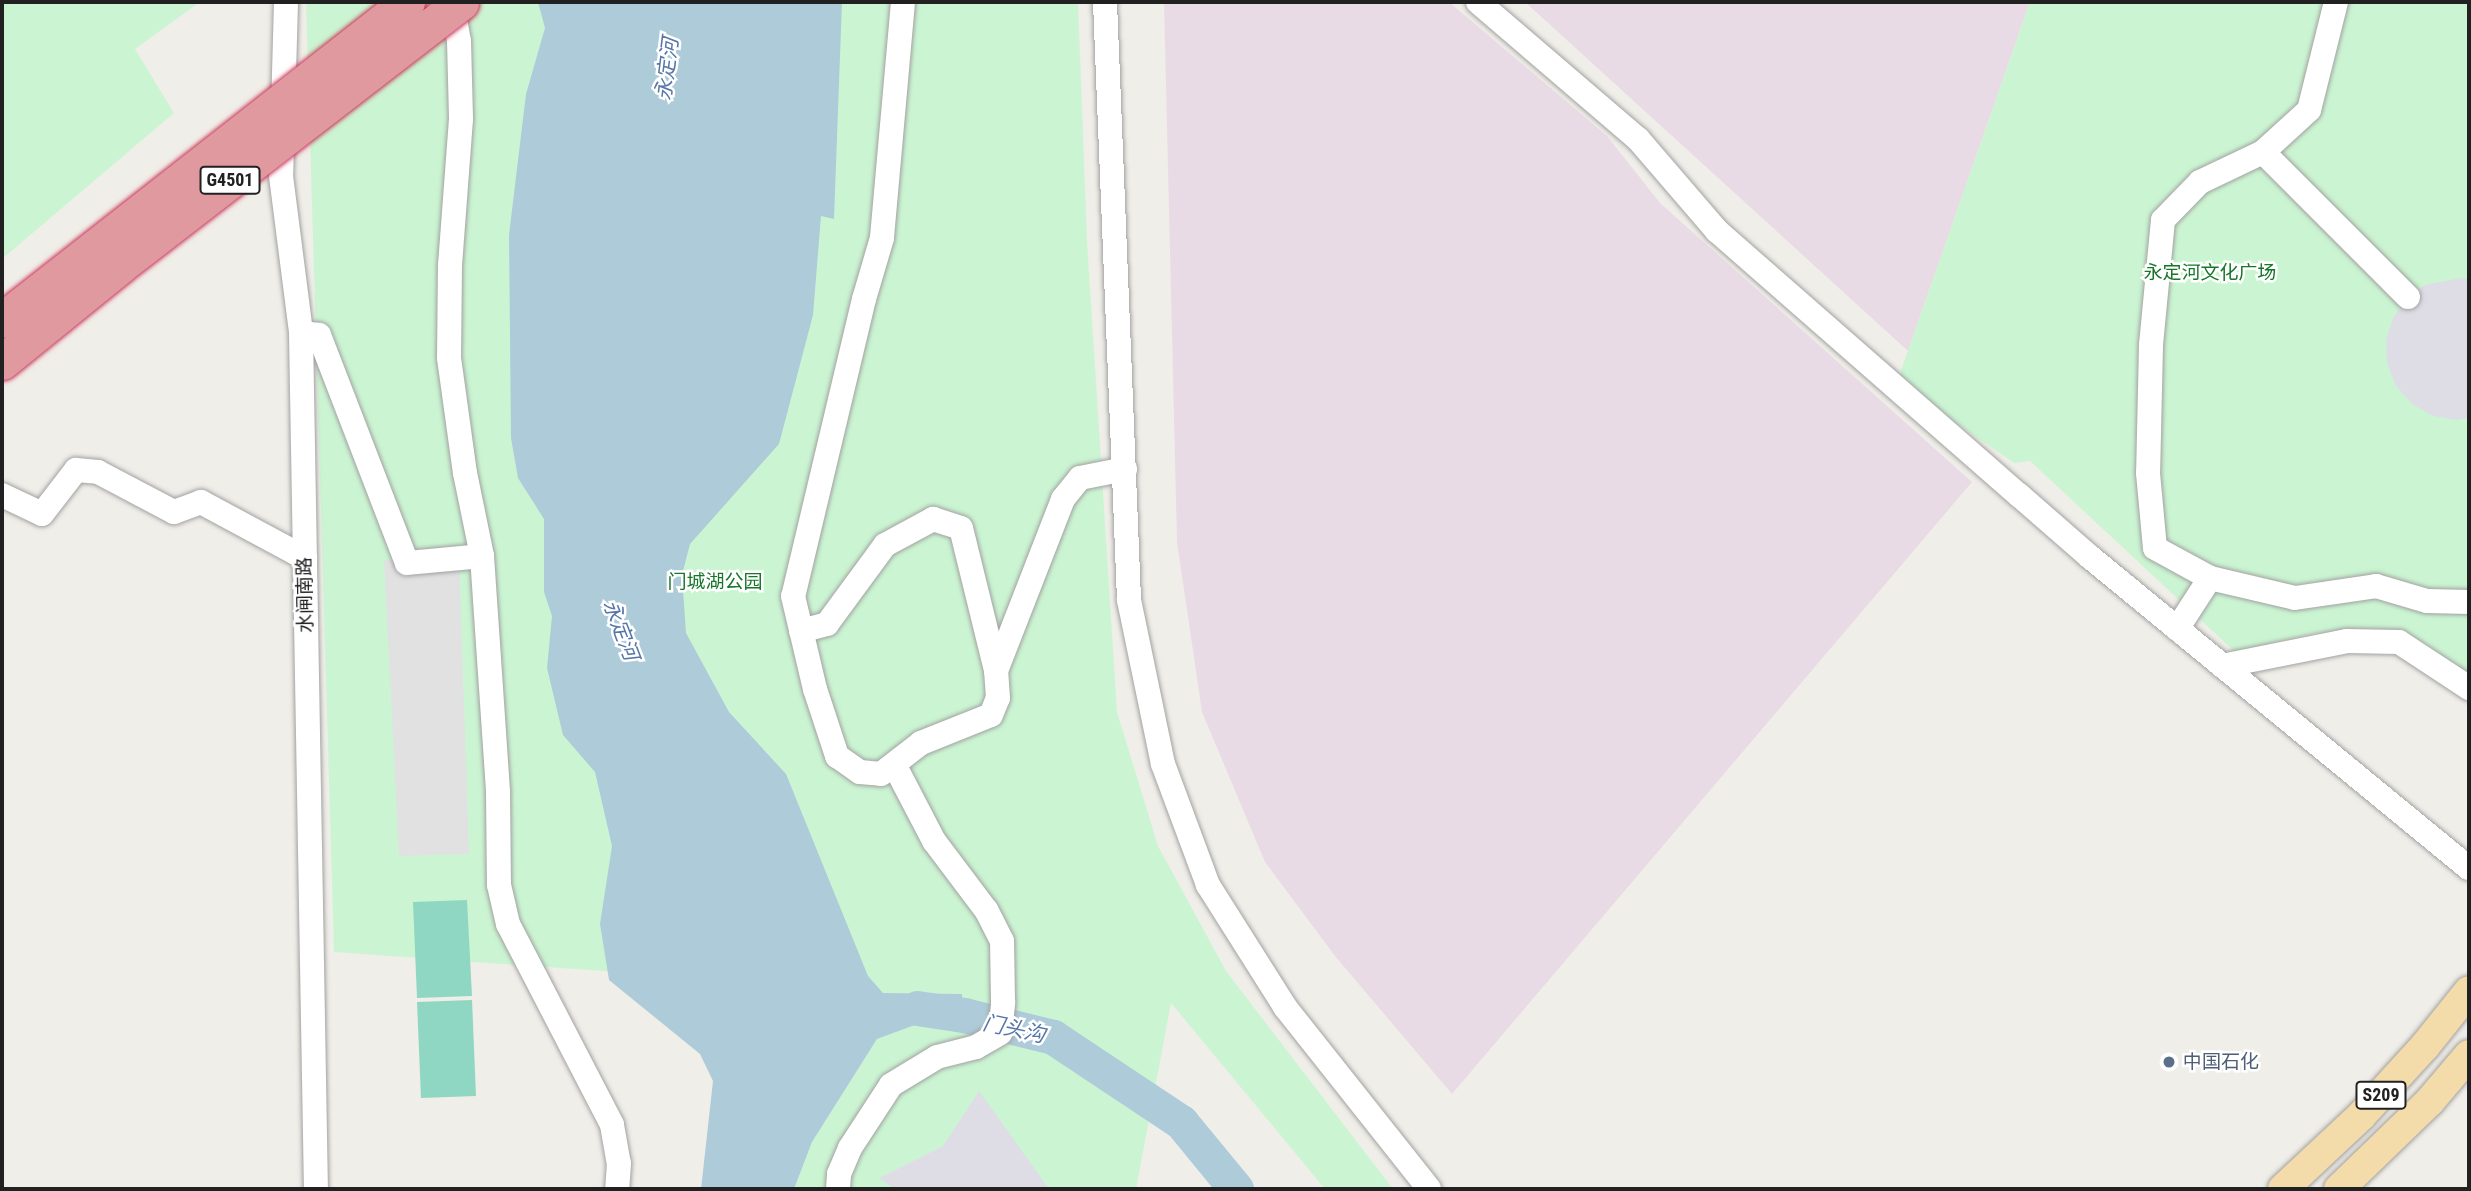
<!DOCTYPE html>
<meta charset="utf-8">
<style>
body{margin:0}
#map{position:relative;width:2471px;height:1191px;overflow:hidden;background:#f0eee8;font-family:"Roboto Condensed","Noto Sans SC",sans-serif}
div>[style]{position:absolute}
.industrial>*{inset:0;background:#e9dbe5}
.park>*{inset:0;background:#cbf5d2}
.pitch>*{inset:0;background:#8fd7c2}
.parking>*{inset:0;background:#e1e1e1}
.plaza>*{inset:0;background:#dedde6}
.water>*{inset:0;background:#aecbd9}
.river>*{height:35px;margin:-17.5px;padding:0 17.5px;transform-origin:17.5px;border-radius:17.5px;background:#aecbd9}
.roads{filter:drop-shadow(0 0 2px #a2a2a2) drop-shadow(0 0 2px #a2a2a2)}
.minor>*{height:24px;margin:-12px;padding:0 12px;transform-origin:12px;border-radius:12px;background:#fff}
.major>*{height:30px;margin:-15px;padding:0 15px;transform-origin:15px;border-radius:15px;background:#f3dbaa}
.bridges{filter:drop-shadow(0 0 2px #ca395d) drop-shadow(0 0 2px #ca395d)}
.highway-bridge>*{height:35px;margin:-17.5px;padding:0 17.5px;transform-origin:17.5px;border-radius:17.5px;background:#df999f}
.dots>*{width:19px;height:19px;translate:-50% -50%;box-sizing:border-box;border:4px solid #fff;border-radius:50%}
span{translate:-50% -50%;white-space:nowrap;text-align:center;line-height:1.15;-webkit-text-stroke:5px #fff;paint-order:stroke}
.shield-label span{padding:2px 5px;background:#fff;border:2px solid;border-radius:5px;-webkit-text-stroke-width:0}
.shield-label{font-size:18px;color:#212121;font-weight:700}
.park-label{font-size:19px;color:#177629}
.street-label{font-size:19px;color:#212121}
.service-label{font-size:19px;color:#4e5e75}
.left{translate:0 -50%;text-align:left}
.water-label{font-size:21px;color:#5677a8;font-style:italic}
.frame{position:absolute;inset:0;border:4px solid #212121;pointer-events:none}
</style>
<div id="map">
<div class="industrial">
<div style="clip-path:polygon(1164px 2px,1449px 2px,1607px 136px,1660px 203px,1972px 482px,1452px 1094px,1335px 956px,1265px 862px,1202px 712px,1177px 542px)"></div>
<div style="clip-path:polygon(1525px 2px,2030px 2px,1908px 351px)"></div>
</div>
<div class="park">
<div style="clip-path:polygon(2px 2px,200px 2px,135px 49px,174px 113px,2px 259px)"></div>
<div style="clip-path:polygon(306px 2px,1078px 2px,1087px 241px,1117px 712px,1158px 846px,1226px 971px,1393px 1189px,1325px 1189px,1171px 1003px,1136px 1189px,794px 1189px,812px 1142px,877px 1039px,915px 1025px,955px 1029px,845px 988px,334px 952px)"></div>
<div style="clip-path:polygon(2030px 2px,2469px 2px,2469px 676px,2394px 631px,2315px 633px,2235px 652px,2030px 461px,2014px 463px,1897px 382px)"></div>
</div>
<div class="pitch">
<div style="clip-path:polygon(467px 900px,472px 996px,417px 998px,413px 902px)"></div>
<div style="clip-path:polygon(472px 1000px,476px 1096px,421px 1098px,417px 1002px)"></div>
</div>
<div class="parking">
<div style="clip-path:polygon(459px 558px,469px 854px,399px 856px,384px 560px)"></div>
</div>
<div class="plaza">
<div style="clip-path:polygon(2460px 278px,2469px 279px,2469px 418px,2457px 420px,2433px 416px,2412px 404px,2396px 386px,2387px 364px,2386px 340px,2394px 316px,2410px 295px,2425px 285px)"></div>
<div style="clip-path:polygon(979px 1091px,1049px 1189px,895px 1189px,879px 1178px,943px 1146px)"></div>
</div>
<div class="water">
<div style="clip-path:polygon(538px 2px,842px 2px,834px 219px,821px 216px,813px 315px,779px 444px,690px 544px,682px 575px,686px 633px,729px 712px,786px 774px,868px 976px,883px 993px,962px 994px,963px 1015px,959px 1030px,915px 1025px,877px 1039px,812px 1142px,794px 1189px,701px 1189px,713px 1081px,700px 1054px,609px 980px,600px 924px,612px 846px,595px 772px,563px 735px,547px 668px,552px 616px,544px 592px,544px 519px,518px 478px,511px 438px,509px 235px,526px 94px,545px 28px)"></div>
</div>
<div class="river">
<div style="left:917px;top:1008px;width:48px;rotate:8.5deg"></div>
<div style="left:964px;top:1015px;width:92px;rotate:13.9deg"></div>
<div style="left:1053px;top:1037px;width:154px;rotate:33.6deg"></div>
<div style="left:1181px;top:1122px;width:87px;rotate:50.6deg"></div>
</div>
<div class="roads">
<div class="minor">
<div style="left:286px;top:2px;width:174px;rotate:91.6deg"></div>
<div style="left:281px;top:176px;width:158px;rotate:82.7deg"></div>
<div style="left:301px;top:333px;width:856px;rotate:89deg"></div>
<div style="left:452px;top:2px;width:40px;rotate:80deg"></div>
<div style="left:459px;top:41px;width:78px;rotate:88.5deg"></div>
<div style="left:461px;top:119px;width:146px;rotate:94.3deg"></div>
<div style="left:450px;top:265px;width:93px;rotate:90.6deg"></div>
<div style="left:449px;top:358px;width:116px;rotate:82.1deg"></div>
<div style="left:465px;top:473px;width:85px;rotate:78.4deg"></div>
<div style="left:482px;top:556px;width:237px;rotate:86.1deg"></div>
<div style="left:498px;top:792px;width:93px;rotate:89.4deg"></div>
<div style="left:499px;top:885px;width:40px;rotate:77deg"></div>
<div style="left:508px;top:924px;width:226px;rotate:62.6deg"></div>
<div style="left:612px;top:1125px;width:39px;rotate:80deg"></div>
<div style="left:619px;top:1163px;width:26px;rotate:94deg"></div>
<div style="left:903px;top:2px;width:237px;rotate:95.1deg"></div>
<div style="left:882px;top:238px;width:64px;rotate:106.4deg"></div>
<div style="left:864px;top:299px;width:305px;rotate:103.4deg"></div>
<div style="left:793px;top:596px;width:96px;rotate:76.7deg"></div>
<div style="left:815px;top:689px;width:71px;rotate:71.8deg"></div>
<div style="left:837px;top:756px;width:28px;rotate:35deg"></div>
<div style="left:860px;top:772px;width:21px;rotate:5deg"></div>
<div style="left:881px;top:774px;width:51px;rotate:-37.8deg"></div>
<div style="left:921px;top:743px;width:75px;rotate:-21.8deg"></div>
<div style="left:991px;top:715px;width:18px;rotate:-68deg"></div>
<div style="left:998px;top:698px;width:27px;rotate:-94deg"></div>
<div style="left:996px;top:671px;width:185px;rotate:-68.7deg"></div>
<div style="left:1063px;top:499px;width:27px;rotate:-51deg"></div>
<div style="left:1080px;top:478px;width:46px;rotate:-11.3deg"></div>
<div style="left:1105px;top:2px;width:598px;rotate:87.7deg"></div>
<div style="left:1129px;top:600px;width:167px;rotate:78.3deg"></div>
<div style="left:1163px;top:764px;width:129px;rotate:69.6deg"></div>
<div style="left:1208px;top:885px;width:144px;rotate:57.7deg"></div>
<div style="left:1285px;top:1007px;width:232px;rotate:51.6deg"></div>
<div style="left:1478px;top:2px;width:211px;rotate:40.6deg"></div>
<div style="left:1638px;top:139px;width:121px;rotate:49.3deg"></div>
<div style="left:1717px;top:231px;width:401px;rotate:41.2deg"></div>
<div style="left:2019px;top:495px;width:94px;rotate:41.1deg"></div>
<div style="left:2090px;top:557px;width:490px;rotate:39.4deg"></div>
<div style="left:2336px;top:2px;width:111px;rotate:104deg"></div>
<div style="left:2309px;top:110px;width:62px;rotate:137.6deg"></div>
<div style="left:2263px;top:152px;width:70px;rotate:154.5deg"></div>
<div style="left:2200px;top:182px;width:53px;rotate:134.2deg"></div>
<div style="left:2163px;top:220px;width:126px;rotate:95.5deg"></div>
<div style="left:2151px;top:345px;width:128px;rotate:91.3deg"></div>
<div style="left:2148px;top:473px;width:75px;rotate:84.7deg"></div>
<div style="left:2155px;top:548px;width:63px;rotate:28.6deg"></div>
<div style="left:2210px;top:578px;width:87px;rotate:13.2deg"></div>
<div style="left:2295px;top:598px;width:82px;rotate:-8.4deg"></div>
<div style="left:2376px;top:586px;width:53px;rotate:16.4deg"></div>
<div style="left:2427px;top:601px;width:42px;rotate:1.4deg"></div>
<div style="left:2263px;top:152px;width:205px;rotate:45deg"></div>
<div style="left:301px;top:333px;width:18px;rotate:6deg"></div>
<div style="left:319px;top:335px;width:244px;rotate:68.9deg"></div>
<div style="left:407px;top:563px;width:75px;rotate:-5.3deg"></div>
<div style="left:2px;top:495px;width:44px;rotate:25.4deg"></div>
<div style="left:42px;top:514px;width:56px;rotate:-52.3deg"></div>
<div style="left:76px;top:470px;width:22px;rotate:5deg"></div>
<div style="left:98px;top:472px;width:86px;rotate:27.8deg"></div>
<div style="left:174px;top:512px;width:29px;rotate:-20deg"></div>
<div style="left:201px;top:502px;width:118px;rotate:28.3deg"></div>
<div style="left:2177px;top:629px;width:61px;rotate:-57.1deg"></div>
<div style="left:801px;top:631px;width:27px;rotate:-15deg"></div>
<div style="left:827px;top:624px;width:98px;rotate:-53.7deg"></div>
<div style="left:885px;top:545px;width:55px;rotate:-28.4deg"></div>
<div style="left:933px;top:519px;width:29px;rotate:18deg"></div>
<div style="left:961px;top:528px;width:147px;rotate:76.2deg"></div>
<div style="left:2222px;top:666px;width:127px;rotate:-11.3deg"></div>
<div style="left:2347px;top:641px;width:52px;rotate:1.1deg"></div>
<div style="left:2399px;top:642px;width:84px;rotate:33.3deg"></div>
<div style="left:838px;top:1189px;width:15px;rotate:-86deg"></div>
<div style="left:839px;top:1174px;width:28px;rotate:-67deg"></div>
<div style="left:850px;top:1148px;width:75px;rotate:-56.9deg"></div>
<div style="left:891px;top:1085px;width:54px;rotate:-31.3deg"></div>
<div style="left:937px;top:1057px;width:40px;rotate:-14.4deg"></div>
<div style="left:976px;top:1047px;width:28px;rotate:-30deg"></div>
<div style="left:1000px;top:1033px;width:31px;rotate:-84deg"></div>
<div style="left:1003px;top:1002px;width:61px;rotate:-90.9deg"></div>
<div style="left:1002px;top:941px;width:35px;rotate:-117deg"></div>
<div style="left:986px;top:910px;width:86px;rotate:-127deg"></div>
<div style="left:934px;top:841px;width:85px;rotate:-117.5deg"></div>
</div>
<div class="major">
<div style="left:2283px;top:1189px;width:107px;rotate:-43.1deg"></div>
<div style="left:2361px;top:1116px;width:95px;rotate:-47.6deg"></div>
<div style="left:2425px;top:1046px;width:70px;rotate:-51.3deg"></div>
<div style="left:2339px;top:1189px;width:127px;rotate:-44deg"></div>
<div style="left:2430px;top:1101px;width:60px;rotate:-49.7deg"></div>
</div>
</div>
<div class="bridges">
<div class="highway-bridge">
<div style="left:2px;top:320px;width:515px;rotate:-38.14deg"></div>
<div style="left:2px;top:362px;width:152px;rotate:-39.1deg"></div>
<div style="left:120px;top:266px;width:431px;rotate:-37.7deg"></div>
</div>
</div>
<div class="dots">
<div style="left:2169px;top:1062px;background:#5c6f8a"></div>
</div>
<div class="shield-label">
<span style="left:230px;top:180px">G4501</span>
<span style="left:2381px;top:1095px">S209</span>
</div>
<div class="park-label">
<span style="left:2210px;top:273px">永定河文化广场</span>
<span style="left:715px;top:582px">门城湖公园</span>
</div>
<div class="street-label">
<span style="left:305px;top:595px;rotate:-91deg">水闸南路</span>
</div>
<div class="service-label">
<span class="left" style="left:2183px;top:1062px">中国石化</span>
</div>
<div class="water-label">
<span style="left:667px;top:69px;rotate:-83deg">永定河</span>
<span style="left:621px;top:630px;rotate:69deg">永定河</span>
<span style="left:1014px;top:1029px;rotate:12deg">门头沟</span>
</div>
<div class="frame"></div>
</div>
